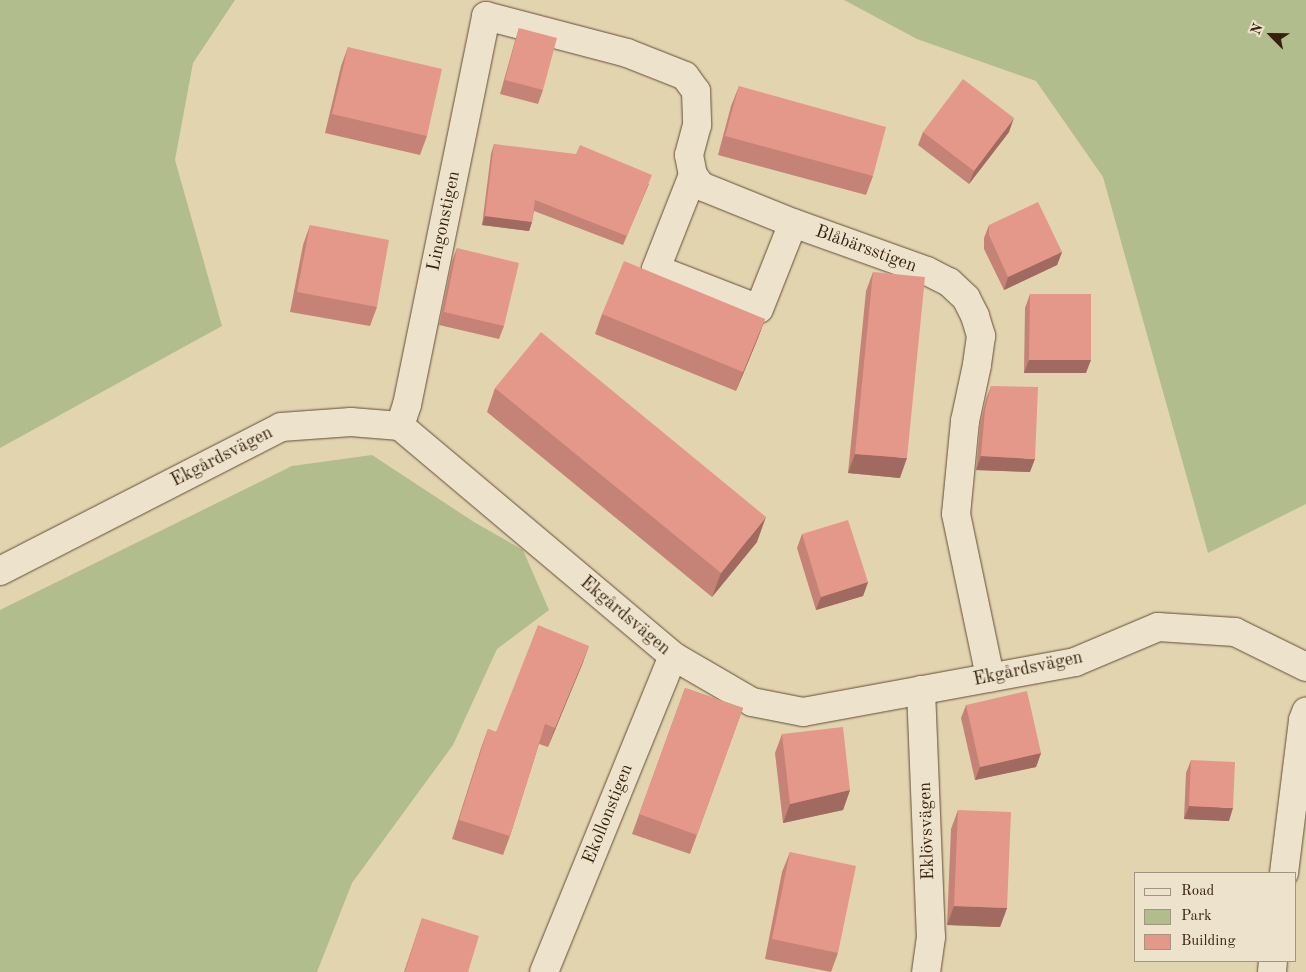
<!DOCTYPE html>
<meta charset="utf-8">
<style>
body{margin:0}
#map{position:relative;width:1306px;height:972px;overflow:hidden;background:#e3d4b0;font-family:"Old Standard TT",serif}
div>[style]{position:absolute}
.green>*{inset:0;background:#b2bd8d}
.roads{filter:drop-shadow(0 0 1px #604e36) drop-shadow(0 0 1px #604e36)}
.minor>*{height:28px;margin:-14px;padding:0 14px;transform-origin:14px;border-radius:14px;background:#ede3cc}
.wall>*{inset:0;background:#c48376}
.shaded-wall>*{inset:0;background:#a06a60}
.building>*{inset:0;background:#e49889}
span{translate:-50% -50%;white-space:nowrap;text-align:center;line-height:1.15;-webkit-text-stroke:4px #ede3cc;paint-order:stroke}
.street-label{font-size:18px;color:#35210d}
.legend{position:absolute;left:1134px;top:872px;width:162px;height:90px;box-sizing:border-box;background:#ede3cc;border:1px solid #a39580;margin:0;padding:6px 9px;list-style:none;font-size:15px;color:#35210d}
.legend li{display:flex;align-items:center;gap:10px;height:25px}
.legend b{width:25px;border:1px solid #a39580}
.north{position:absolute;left:1246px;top:10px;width:50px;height:50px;-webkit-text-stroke:4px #ede3cc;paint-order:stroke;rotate:293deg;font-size:14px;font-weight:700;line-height:20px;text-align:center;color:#35210d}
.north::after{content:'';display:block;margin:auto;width:18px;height:22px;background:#35210d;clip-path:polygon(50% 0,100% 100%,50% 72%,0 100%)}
</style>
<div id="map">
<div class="green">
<div style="clip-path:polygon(0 0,235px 0,193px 63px,175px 160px,222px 326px,0 448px)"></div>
<div style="clip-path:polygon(844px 0,1306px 0,1306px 504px,1208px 553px,1103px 177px,1036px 81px,917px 39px)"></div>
<div style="clip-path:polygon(372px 455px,474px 522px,523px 550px,549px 610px,497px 649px,453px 745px,352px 883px,317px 972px,0 972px,0 610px,292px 466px)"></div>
</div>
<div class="roads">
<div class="minor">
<div style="left:693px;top:175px;width:101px;rotate:111.5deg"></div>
<div style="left:656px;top:269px;width:110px;rotate:21.2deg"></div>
<div style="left:759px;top:309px;width:92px;rotate:-68.4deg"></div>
<div style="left:400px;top:426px;width:22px;rotate:-72deg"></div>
<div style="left:407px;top:405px;width:397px;rotate:-78.5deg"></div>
<div style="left:486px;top:16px;width:146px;rotate:14.7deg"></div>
<div style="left:627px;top:53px;width:62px;rotate:21.6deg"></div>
<div style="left:685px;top:76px;width:19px;rotate:54deg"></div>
<div style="left:696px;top:91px;width:34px;rotate:88deg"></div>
<div style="left:697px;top:125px;width:31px;rotate:105deg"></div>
<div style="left:689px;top:155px;width:20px;rotate:79deg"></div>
<div style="left:693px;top:175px;width:14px;rotate:54deg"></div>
<div style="left:701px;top:186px;width:99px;rotate:21.9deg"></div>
<div style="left:793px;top:223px;width:142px;rotate:19.7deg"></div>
<div style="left:927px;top:271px;width:25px;rotate:27deg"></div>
<div style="left:949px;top:282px;width:23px;rotate:43deg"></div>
<div style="left:966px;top:298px;width:20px;rotate:63deg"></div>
<div style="left:975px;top:316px;width:21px;rotate:73deg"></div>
<div style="left:981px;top:336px;width:29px;rotate:98deg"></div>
<div style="left:977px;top:365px;width:57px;rotate:102.1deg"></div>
<div style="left:965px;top:421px;width:93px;rotate:95.5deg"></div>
<div style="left:956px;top:514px;width:167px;rotate:78.2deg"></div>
<div style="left:0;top:571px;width:316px;rotate:-27.1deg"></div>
<div style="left:281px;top:427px;width:70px;rotate:-4.1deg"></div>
<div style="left:351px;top:422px;width:49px;rotate:4.7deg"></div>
<div style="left:400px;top:426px;width:357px;rotate:40.1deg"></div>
<div style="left:673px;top:656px;width:91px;rotate:30.2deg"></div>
<div style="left:752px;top:702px;width:52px;rotate:11.1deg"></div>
<div style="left:803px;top:712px;width:277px;rotate:-10.4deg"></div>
<div style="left:1075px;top:662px;width:90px;rotate:-22.9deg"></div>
<div style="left:1158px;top:627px;width:77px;rotate:3.7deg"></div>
<div style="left:1235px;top:632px;width:79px;rotate:26.2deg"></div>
<div style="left:921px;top:690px;width:247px;rotate:87.7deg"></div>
<div style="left:931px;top:937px;width:35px;rotate:98deg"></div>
<div style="left:1284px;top:873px;width:154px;rotate:-82.9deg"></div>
<div style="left:1303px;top:720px;width:9px;rotate:-69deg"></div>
<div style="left:544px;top:972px;width:341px;rotate:-67.8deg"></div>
<div style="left:1272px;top:972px;width:11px;rotate:-85deg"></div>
</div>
</div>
<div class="wall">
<div style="clip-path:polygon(519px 28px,543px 90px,538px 104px,500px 94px,515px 41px)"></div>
<div style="clip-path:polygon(348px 47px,427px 136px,420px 155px,325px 133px,341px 66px)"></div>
<div style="clip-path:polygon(739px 86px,873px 176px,866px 195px,718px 155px,731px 106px)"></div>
<div style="clip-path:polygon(923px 132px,1009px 132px,969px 184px,918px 145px)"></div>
<div style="clip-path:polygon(494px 144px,649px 184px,623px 245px,534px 211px,532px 222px,529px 231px,482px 225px,491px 154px)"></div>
<div style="clip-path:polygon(310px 225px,377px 307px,370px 326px,290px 312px,303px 245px)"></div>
<div style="clip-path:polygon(989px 225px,1062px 252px,1057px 265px,1004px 290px,984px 249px,984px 238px)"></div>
<div style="clip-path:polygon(457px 248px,504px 326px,499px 339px,439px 325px,452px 261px)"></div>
<div style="clip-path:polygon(873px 272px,900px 478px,848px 473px,866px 291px)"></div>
<div style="clip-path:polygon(1030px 294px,1086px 373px,1024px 373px,1025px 308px)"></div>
<div style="clip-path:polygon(602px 314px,765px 319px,758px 338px,736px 391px,595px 334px)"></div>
<div style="clip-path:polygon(991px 386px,1030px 472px,976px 470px,980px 423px,986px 399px)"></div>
<div style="clip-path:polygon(495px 388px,757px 542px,712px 597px,487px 412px)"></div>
<div style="clip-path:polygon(802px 534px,868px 582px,863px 596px,816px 610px,797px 548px)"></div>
<div style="clip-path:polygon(589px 646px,548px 747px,539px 744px,510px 836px,503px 855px,452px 839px,481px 748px,488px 729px,496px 732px)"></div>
<div style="clip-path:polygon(685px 688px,743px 708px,690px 854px,632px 834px)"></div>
<div style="clip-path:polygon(966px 705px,1041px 753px,1036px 767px,975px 780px,961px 718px)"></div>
<div style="clip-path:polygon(782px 734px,850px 790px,843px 810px,783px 823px,775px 753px)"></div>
<div style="clip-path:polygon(1191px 760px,1229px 821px,1184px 819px,1186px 773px)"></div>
<div style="clip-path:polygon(958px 810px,1007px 908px,1000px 927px,947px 925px,951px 829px)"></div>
<div style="clip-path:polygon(790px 852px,838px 953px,831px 972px,765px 959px,782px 872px)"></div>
<div style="clip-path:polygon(422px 918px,468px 972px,404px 972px)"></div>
</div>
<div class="shaded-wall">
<div style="clip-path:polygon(1014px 118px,1009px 132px,969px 184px,974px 171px)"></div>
<div style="clip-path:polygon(485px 216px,532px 222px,529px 231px,482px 225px)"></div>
<div style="clip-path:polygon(1062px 252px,1057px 265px,1004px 290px,1008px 277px)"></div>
<div style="clip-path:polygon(765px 319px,758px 338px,736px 391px,743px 372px)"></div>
<div style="clip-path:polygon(1029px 360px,1091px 360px,1086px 373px,1024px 373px)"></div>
<div style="clip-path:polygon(855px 454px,907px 458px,900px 478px,848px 473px)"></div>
<div style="clip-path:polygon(981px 456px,1035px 459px,1030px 472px,976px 470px)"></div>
<div style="clip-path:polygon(766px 517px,757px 542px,712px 597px,721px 573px)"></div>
<div style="clip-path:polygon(868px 582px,863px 596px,816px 610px,821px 597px)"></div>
<div style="clip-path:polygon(589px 646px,582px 665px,548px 747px,555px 728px)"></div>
<div style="clip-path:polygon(1041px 753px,1036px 767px,975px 780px,980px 767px)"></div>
<div style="clip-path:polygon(850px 790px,843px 810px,783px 823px,790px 804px)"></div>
<div style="clip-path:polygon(1189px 806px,1233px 808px,1229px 821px,1184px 819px)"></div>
<div style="clip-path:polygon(954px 906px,1007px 908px,1000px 927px,947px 925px)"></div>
</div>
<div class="building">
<div style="clip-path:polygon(519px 28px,557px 38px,543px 90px,505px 80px)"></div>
<div style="clip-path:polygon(348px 47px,442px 69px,427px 136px,332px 114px)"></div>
<div style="clip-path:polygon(963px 79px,1014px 118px,974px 171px,923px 132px)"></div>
<div style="clip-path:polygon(739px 86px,886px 127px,873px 176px,725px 136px)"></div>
<div style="clip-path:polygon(494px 144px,576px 154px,580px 145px,652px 175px,627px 236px,535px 200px,532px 222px,485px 216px)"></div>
<div style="clip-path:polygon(1038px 202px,1062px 252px,1008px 277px,989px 235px,989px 225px)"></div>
<div style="clip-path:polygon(310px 225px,389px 240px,377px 307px,297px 292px)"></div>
<div style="clip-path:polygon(457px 248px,519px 263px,504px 326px,444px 312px)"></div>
<div style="clip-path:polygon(624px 261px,765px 319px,743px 372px,602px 314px)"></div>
<div style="clip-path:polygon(873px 272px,925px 277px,907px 458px,855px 454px)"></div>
<div style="clip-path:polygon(1030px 294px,1091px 294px,1091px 360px,1029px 360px)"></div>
<div style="clip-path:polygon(541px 332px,766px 517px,721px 573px,495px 388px)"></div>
<div style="clip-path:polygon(991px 386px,1038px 387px,1035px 459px,981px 456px,985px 410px)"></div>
<div style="clip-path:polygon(848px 520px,868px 582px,821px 597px,802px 534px)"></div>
<div style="clip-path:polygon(538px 625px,589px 646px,555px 728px,545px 724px,510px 836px,459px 820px,488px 729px,496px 732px)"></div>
<div style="clip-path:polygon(685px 688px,743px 708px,697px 835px,639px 814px)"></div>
<div style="clip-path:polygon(1027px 691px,1041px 753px,980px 767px,966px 705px)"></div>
<div style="clip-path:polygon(843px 727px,850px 790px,790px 804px,782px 734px)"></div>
<div style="clip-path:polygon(1191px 760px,1235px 762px,1233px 808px,1189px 806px)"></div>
<div style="clip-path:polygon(958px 810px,1011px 812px,1007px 908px,954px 906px)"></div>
<div style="clip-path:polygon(790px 852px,856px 866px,838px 953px,772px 939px)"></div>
<div style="clip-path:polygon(422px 918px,479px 936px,468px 972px,405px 972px)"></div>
</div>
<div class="street-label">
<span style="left:444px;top:221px;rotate:-78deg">Lingonstigen</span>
<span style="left:866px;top:249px;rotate:20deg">Blåbärsstigen</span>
<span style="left:222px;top:457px;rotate:-27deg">Ekgårdsvägen</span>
<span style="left:625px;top:616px;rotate:40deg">Ekgårdsvägen</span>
<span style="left:1028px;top:669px;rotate:-12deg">Ekgårdsvägen</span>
<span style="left:608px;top:814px;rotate:-68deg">Ekollonstigen</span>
<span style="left:927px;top:831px;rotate:-92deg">Eklövsvägen</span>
</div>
<ul class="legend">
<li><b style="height:6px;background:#ede3cc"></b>Road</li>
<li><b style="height:14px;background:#b2bd8d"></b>Park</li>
<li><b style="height:14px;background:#e49889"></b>Building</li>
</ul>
<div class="north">N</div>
</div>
